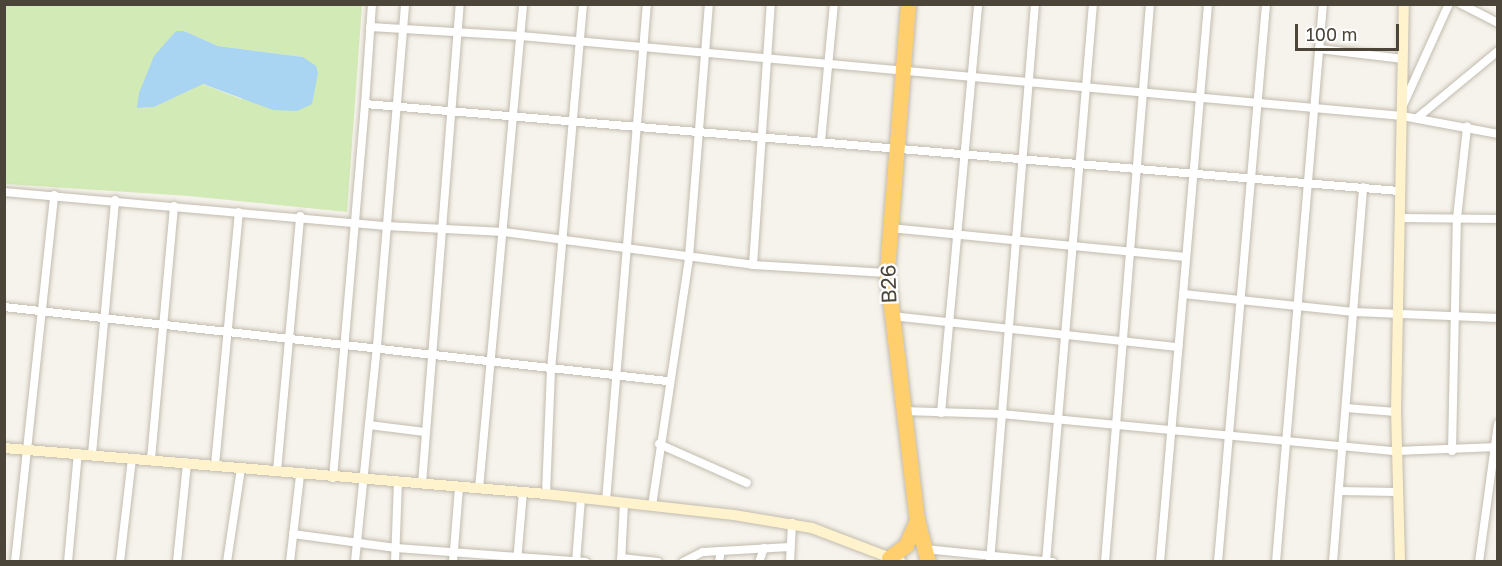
<!DOCTYPE html>
<style>
body{margin:0}
#map{position:relative;width:1502px;height:566px;overflow:hidden;background:#f6f3ec;font-family:"Golos Text",sans-serif}
div>[style]{position:absolute}
.green>*{inset:0;background:#d2eab5}
.water>*{inset:0;background:#a9d4f2}
.roads{filter:drop-shadow(0 0 2px #c2bbae) drop-shadow(0 0 2px #c2bbae)}
.street>*{height:8px;margin:-4px;padding:0 4px;transform-origin:4px;border-radius:4px;background:#fff}
.secondary>*{height:10px;margin:-5px;padding:0 5px;transform-origin:5px;border-radius:5px;background:#fff3cd}
.highway>*{height:15px;margin:-7.5px;padding:0 7.5px;transform-origin:7.5px;border-radius:7.5px;background:#ffcf6e}
span{translate:-50% -50%;white-space:nowrap;text-align:center;line-height:1.15;-webkit-text-stroke:4.5px #fff;paint-order:stroke}
.street-label{font-size:21px;color:#4b4439}
.frame{position:absolute;inset:0;border:6px solid #4b4439;pointer-events:none}
.scale{position:absolute;left:1295px;top:24px;width:104px;height:27px;box-sizing:border-box;border:3px solid #4b4439;border-top:0;padding-left:8px;font-size:18px;line-height:21px;white-space:nowrap;color:#4b4439;-webkit-text-stroke:4px #fff;paint-order:stroke}
</style>
<div id="map">
<div class="green">
<div style="clip-path:polygon(evenodd,4px 5px,362px 5px,347px 212px,189px 196px,5px 184px,4px 5px,184px 31px,218px 46px,303px 57px,241px 99px,202px 84px,154px 107px,138px 108px,184px 31px)"></div>
</div>
<div class="water">
<div style="clip-path:polygon(176px 31px,184px 31px,218px 46px,303px 57px,316px 66px,318px 73px,312px 104px,297px 111px,273px 110px,203px 84px,154px 107px,137px 108px,139px 93px,154px 56px)"></div>
</div>
<div class="roads">
<div class="street">
<div style="left:1461px;top:4px;width:42px;rotate:27.2deg"></div>
<div style="left:370px;top:27px;width:151px;rotate:3.4deg"></div>
<div style="left:521px;top:36px;width:885px;rotate:5.19deg"></div>
<div style="left:1402px;top:116px;width:98px;rotate:10.6deg"></div>
<div style="left:1319px;top:49px;width:85px;rotate:6.8deg"></div>
<div style="left:1404px;top:103px;width:109px;rotate:-65.6deg"></div>
<div style="left:365px;top:104px;width:100px;rotate:-86deg"></div>
<div style="left:1417px;top:118px;width:105px;rotate:-39.6deg"></div>
<div style="left:821px;top:141px;width:138px;rotate:-84.6deg"></div>
<div style="left:4px;top:192px;width:384px;rotate:5.1deg"></div>
<div style="left:386px;top:226px;width:118px;rotate:2.9deg"></div>
<div style="left:504px;top:232px;width:251px;rotate:7.5deg"></div>
<div style="left:753px;top:265px;width:134px;rotate:3.4deg"></div>
<div style="left:1399px;top:218px;width:99px;rotate:0.6deg"></div>
<div style="left:890px;top:228px;width:297px;rotate:5.6deg"></div>
<div style="left:753px;top:265px;width:262px;rotate:-86.1deg"></div>
<div style="left:1183px;top:294px;width:172px;rotate:6deg"></div>
<div style="left:1354px;top:312px;width:144px;rotate:2.4deg"></div>
<div style="left:4px;top:307px;width:667px;rotate:6.37deg"></div>
<div style="left:891px;top:316px;width:289px;rotate:6.2deg"></div>
<div style="left:1346px;top:408px;width:50px;rotate:4.6deg"></div>
<div style="left:903px;top:411px;width:98px;rotate:1.8deg"></div>
<div style="left:1001px;top:414px;width:397px;rotate:5.4deg"></div>
<div style="left:1396px;top:451px;width:102px;rotate:-2.2deg"></div>
<div style="left:941px;top:413px;width:411px;rotate:-84.8deg"></div>
<div style="left:369px;top:425px;width:56px;rotate:7.1deg"></div>
<div style="left:659px;top:444px;width:96px;rotate:23.9deg"></div>
<div style="left:1452px;top:451px;width:233px;rotate:-88.8deg"></div>
<div style="left:1457px;top:218px;width:92px;rotate:-83.7deg"></div>
<div style="left:92px;top:454px;width:255px;rotate:-84.8deg"></div>
<div style="left:151px;top:459px;width:254px;rotate:-84.8deg"></div>
<div style="left:215px;top:465px;width:254px;rotate:-84.6deg"></div>
<div style="left:277px;top:471px;width:256px;rotate:-84.8deg"></div>
<div style="left:333px;top:478px;width:375px;rotate:-85.1deg"></div>
<div style="left:365px;top:104px;width:1038px;rotate:4.81deg"></div>
<div style="left:422px;top:484px;width:482px;rotate:-85.5deg"></div>
<div style="left:479px;top:489px;width:487px;rotate:-84.8deg"></div>
<div style="left:1339px;top:491px;width:59px;rotate:1deg"></div>
<div style="left:546px;top:494px;width:124px;rotate:-87.7deg"></div>
<div style="left:551px;top:370px;width:367px;rotate:-85deg"></div>
<div style="left:606px;top:501px;width:499px;rotate:-85.3deg"></div>
<div style="left:652px;top:506px;width:252px;rotate:-81.5deg"></div>
<div style="left:689px;top:257px;width:254px;rotate:-85.5deg"></div>
<div style="left:293px;top:534px;width:104px;rotate:7.7deg"></div>
<div style="left:396px;top:548px;width:190px;rotate:4.2deg"></div>
<div style="left:925px;top:549px;width:128px;rotate:5.8deg"></div>
<div style="left:621px;top:558px;width:37px;rotate:6deg"></div>
<div style="left:15px;top:562px;width:369px;rotate:-83.9deg"></div>
<div style="left:68px;top:562px;width:109px;rotate:-84.8deg"></div>
<div style="left:120px;top:562px;width:105px;rotate:-83.4deg"></div>
<div style="left:177px;top:562px;width:100px;rotate:-84.2deg"></div>
<div style="left:227px;top:562px;width:95px;rotate:-81.5deg"></div>
<div style="left:290px;top:562px;width:88px;rotate:-83.4deg"></div>
<div style="left:355px;top:562px;width:217px;rotate:-84.2deg"></div>
<div style="left:377px;top:346px;width:343px;rotate:-85.3deg"></div>
<div style="left:395px;top:562px;width:80px;rotate:-87.9deg"></div>
<div style="left:453px;top:562px;width:75px;rotate:-85.4deg"></div>
<div style="left:517px;top:562px;width:70px;rotate:-85.1deg"></div>
<div style="left:576px;top:562px;width:64px;rotate:-85.5deg"></div>
<div style="left:621px;top:562px;width:59px;rotate:-87.1deg"></div>
<div style="left:683px;top:562px;width:22px;rotate:-27deg"></div>
<div style="left:703px;top:552px;width:87px;rotate:-3.3deg"></div>
<div style="left:719px;top:562px;width:11px;rotate:-80deg"></div>
<div style="left:759px;top:562px;width:15px;rotate:-70deg"></div>
<div style="left:790px;top:562px;width:39px;rotate:-87deg"></div>
<div style="left:990px;top:562px;width:560px;rotate:-85.39deg"></div>
<div style="left:1046px;top:562px;width:560px;rotate:-85.19deg"></div>
<div style="left:1105px;top:562px;width:560px;rotate:-85.39deg"></div>
<div style="left:1160px;top:562px;width:560px;rotate:-85.08deg"></div>
<div style="left:1218px;top:562px;width:560px;rotate:-85.08deg"></div>
<div style="left:1276px;top:562px;width:560px;rotate:-85.19deg"></div>
<div style="left:1333px;top:562px;width:376px;rotate:-85.4deg"></div>
<div style="left:1479px;top:562px;width:139px;rotate:-82.2deg"></div>
</div>
<div class="secondary">
<div style="left:4px;top:448px;width:544px;rotate:4.85deg"></div>
<div style="left:546px;top:494px;width:189px;rotate:6.4deg"></div>
<div style="left:734px;top:515px;width:79px;rotate:9.5deg"></div>
<div style="left:812px;top:528px;width:95px;rotate:20.9deg"></div>
<div style="left:1400px;top:562px;width:150px;rotate:-91.5deg"></div>
<div style="left:1396px;top:412px;width:408px;rotate:-88.9deg"></div>
</div>
<div class="highway">
<div style="left:908px;top:4px;width:270px;rotate:94.5deg"></div>
<div style="left:887px;top:273px;width:249px;rotate:83.1deg"></div>
<div style="left:917px;top:520px;width:43px;rotate:75.3deg"></div>
<div style="left:889px;top:558px;width:21px;rotate:-37deg"></div>
<div style="left:906px;top:545px;width:27px;rotate:-66deg"></div>
</div>
</div>
<div class="street-label">
<span style="left:888px;top:284px;rotate:-92deg">B26</span>
</div>
<div class="frame"></div>
<div class="scale">100 m</div>
</div>
